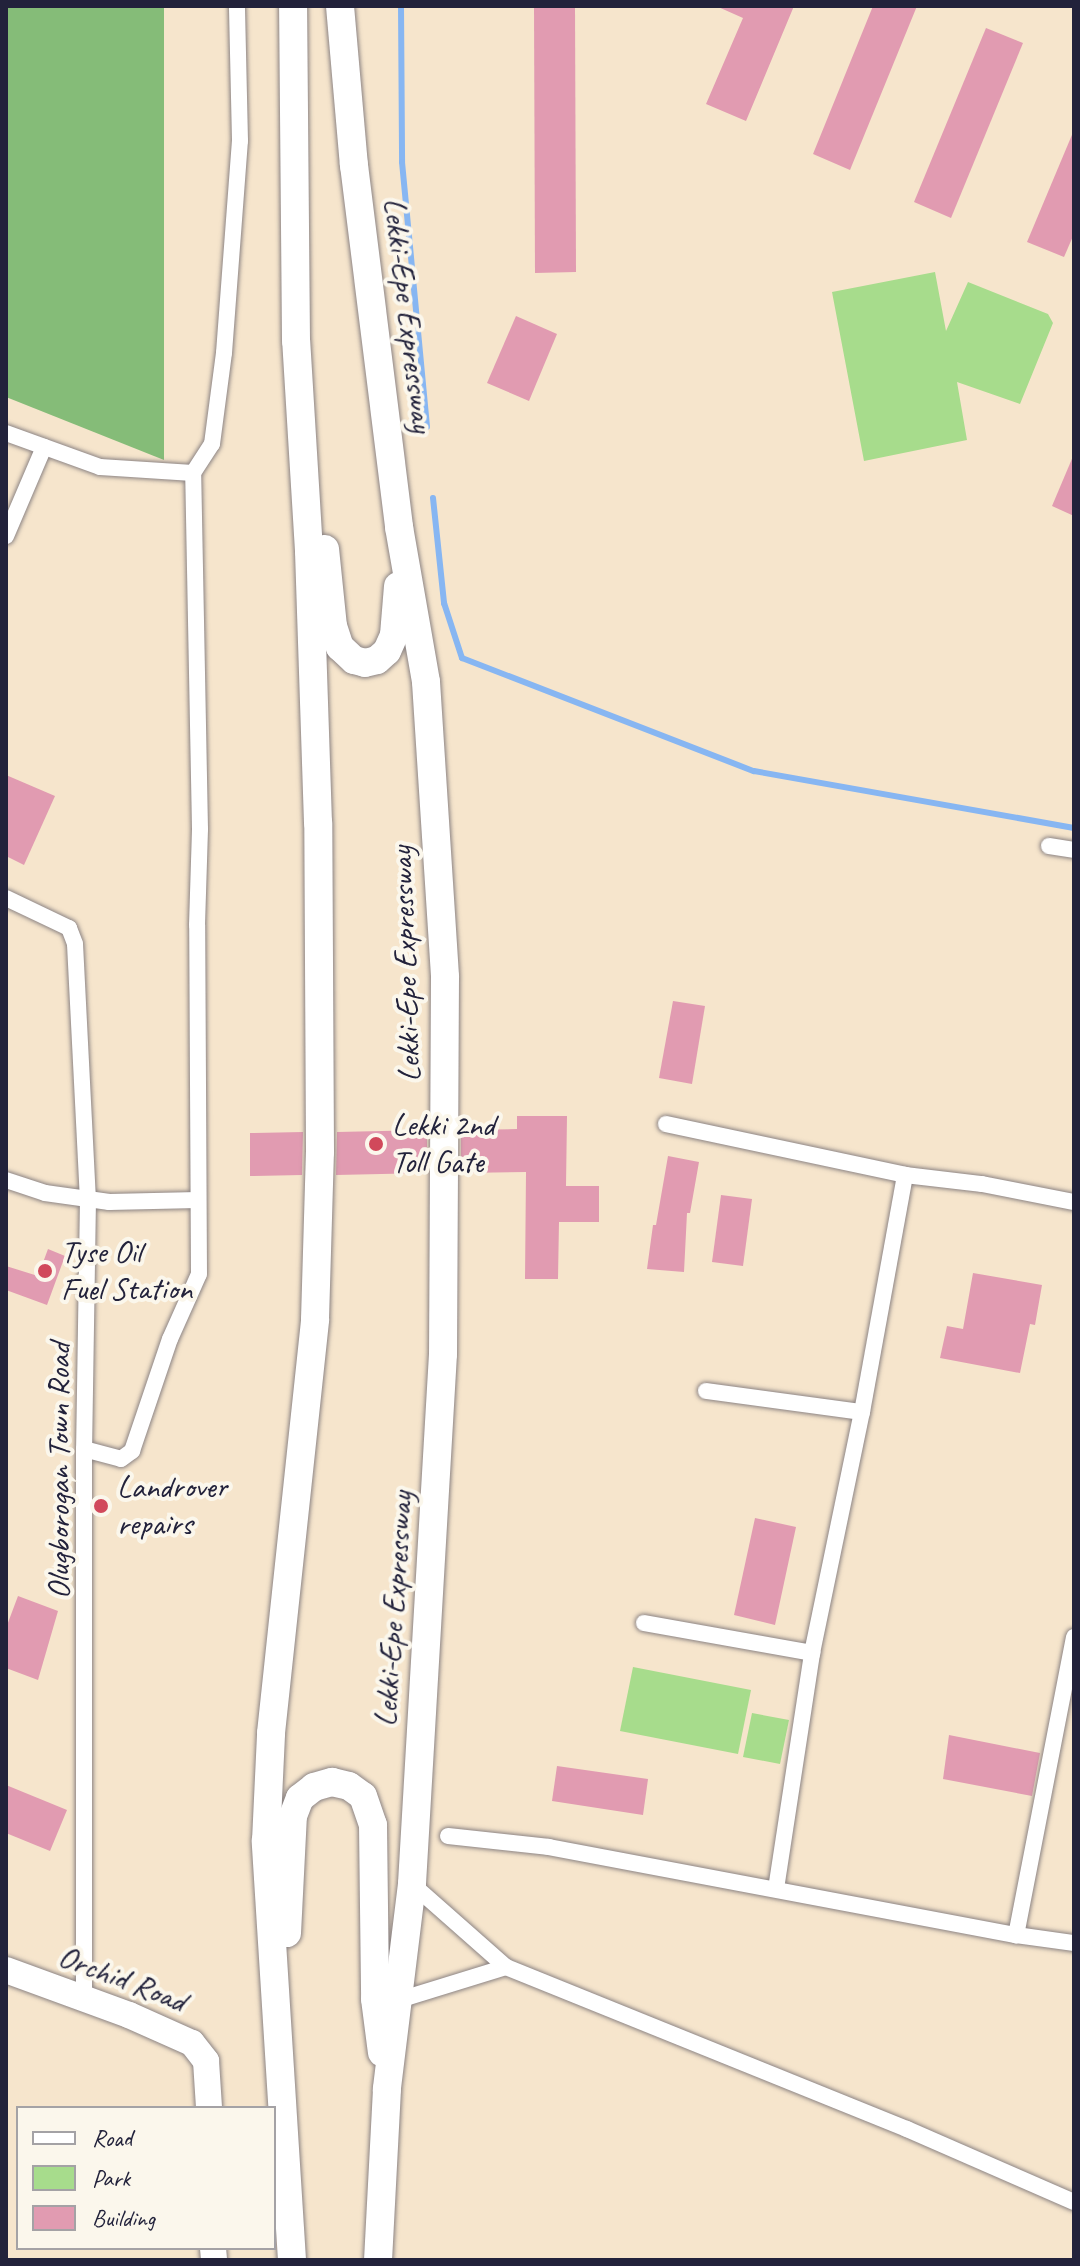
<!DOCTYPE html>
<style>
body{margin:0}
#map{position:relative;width:1080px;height:2266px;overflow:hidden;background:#f6e5cc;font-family:Caveat,sans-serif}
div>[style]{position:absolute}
.green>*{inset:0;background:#a7dc8c}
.forest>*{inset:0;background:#85bc78}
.stream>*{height:6px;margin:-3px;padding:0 3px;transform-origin:3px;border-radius:3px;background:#87b6f2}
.building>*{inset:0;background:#e19bb1}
.roads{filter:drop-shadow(0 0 2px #8c8484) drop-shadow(0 0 2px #8c8484)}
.minor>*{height:16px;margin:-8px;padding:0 8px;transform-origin:8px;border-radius:8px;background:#fff}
.primary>*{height:26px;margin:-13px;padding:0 13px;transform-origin:13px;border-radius:13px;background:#fff}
.trunk>*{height:28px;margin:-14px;padding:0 14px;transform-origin:14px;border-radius:14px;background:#fff}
.dots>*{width:22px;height:22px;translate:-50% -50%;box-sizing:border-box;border:4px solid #fbf7ec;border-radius:50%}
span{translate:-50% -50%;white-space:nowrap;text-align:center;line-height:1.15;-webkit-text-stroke:8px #fbf7ec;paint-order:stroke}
.street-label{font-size:32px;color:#22223b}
.poi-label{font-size:32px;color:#22223b}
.left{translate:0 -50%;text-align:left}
.frame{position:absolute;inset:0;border:8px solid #22223b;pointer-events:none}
.legend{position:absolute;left:16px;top:2106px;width:260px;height:144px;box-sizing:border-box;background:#fbf7ec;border:2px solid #a4a2a5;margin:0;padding:10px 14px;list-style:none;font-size:24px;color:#22223b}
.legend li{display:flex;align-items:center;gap:16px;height:40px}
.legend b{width:40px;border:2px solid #a4a2a5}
</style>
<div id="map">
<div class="green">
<div style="clip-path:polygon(935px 272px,946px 331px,968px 282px,1048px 314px,1053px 323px,1020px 404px,957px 382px,967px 440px,864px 461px,832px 292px)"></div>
<div style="clip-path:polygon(633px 1667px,751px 1690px,738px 1754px,620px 1731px)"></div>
<div style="clip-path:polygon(752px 1713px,789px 1720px,780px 1764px,743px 1757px)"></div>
</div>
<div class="forest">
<div style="clip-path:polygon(6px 6px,164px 6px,164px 460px,6px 397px)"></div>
</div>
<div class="stream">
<div style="left:401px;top:6px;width:156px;rotate:89.6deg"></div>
<div style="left:402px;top:162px;width:266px;rotate:84.6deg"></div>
<div style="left:433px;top:498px;width:106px;rotate:84deg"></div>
<div style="left:444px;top:603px;width:58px;rotate:71.9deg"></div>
<div style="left:462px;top:658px;width:313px;rotate:21.2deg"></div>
<div style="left:754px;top:771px;width:325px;rotate:10.1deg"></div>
</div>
<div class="building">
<div style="clip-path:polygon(534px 6px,575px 6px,576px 272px,535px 273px)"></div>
<div style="clip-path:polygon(716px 6px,794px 6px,746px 121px,706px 104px,743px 18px)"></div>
<div style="clip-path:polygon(873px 6px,917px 6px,850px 170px,813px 154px)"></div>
<div style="clip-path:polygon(986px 28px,1023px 43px,951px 218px,914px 202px)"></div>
<div style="clip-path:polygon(1074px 130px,1074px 234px,1064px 257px,1027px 242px)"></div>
<div style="clip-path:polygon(516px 316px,557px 334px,529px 401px,487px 383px)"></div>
<div style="clip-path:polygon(1074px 454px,1074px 516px,1052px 506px)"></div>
<div style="clip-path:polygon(6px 775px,55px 796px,24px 865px,6px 856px)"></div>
<div style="clip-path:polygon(673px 1001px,705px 1006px,692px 1084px,659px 1078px)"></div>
<div style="clip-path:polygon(517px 1116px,567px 1116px,566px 1186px,599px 1186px,599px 1222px,559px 1222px,558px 1279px,525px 1279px,526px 1172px,461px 1173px,461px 1130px,517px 1129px)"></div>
<div style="clip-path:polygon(427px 1130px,427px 1173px,336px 1175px,337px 1132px)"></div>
<div style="clip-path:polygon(303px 1132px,302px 1175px,250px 1176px,250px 1133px)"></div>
<div style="clip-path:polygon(668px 1156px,699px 1162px,690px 1213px,687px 1213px,684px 1272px,647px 1269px,653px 1225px,656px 1225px)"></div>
<div style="clip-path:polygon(721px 1195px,752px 1199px,743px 1266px,712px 1262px)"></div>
<div style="clip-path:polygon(48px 1249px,65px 1256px,47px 1305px,6px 1290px,6px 1266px,38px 1276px)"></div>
<div style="clip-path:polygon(973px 1273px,1042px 1285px,1035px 1325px,1030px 1324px,1020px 1373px,940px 1358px,947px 1326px,963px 1329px)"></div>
<div style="clip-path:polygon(755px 1518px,796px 1527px,775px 1625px,734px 1615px)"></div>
<div style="clip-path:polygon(18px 1596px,58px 1611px,38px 1680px,6px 1668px,6px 1628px)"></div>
<div style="clip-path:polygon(949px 1735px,1040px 1753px,1032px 1796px,943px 1779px)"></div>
<div style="clip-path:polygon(557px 1766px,648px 1779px,643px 1815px,552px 1801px)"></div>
<div style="clip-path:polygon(6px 1785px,67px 1810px,50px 1851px,6px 1833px)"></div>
</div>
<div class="roads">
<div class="minor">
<div style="left:6px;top:433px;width:100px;rotate:19.9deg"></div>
<div style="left:100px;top:467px;width:93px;rotate:3.7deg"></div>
<div style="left:6px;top:536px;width:97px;rotate:-66.9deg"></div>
<div style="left:1049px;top:846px;width:25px;rotate:9deg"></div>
<div style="left:6px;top:898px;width:70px;rotate:25.5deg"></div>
<div style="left:69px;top:928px;width:17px;rotate:69deg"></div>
<div style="left:75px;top:944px;width:255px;rotate:87.1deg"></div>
<div style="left:88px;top:1199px;width:250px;rotate:90.9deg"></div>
<div style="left:84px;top:1449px;width:549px;rotate:90deg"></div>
<div style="left:666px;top:1124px;width:244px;rotate:12deg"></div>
<div style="left:6px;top:1180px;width:41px;rotate:18.4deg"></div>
<div style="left:45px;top:1193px;width:65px;rotate:8deg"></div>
<div style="left:109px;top:1202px;width:89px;rotate:-1.3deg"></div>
<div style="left:706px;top:1391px;width:157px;rotate:7.7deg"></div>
<div style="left:84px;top:1449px;width:38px;rotate:15deg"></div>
<div style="left:121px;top:1459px;width:14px;rotate:-36deg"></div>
<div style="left:132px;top:1451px;width:118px;rotate:-71.3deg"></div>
<div style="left:170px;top:1339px;width:71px;rotate:-66deg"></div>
<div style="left:199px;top:1274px;width:349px;rotate:-90.3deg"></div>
<div style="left:197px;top:925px;width:96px;rotate:-88.2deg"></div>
<div style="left:200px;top:829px;width:356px;rotate:-91.1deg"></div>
<div style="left:193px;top:473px;width:35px;rotate:-57deg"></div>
<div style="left:212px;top:444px;width:92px;rotate:-82.5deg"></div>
<div style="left:224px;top:353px;width:213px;rotate:-85.7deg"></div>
<div style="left:240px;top:141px;width:135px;rotate:-91.3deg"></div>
<div style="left:644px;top:1623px;width:171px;rotate:10.1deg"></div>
<div style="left:1074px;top:1637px;width:304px;rotate:101deg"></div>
<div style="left:1016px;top:1935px;width:59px;rotate:7.9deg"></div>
<div style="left:448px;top:1836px;width:102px;rotate:6.2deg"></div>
<div style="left:549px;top:1847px;width:475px;rotate:10.7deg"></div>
<div style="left:412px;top:1884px;width:125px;rotate:41.4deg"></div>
<div style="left:506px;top:1967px;width:432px;rotate:22deg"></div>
<div style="left:907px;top:2129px;width:182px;rotate:23.6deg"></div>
<div style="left:776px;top:1889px;width:239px;rotate:-81.3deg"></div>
<div style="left:812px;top:1653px;width:246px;rotate:-78.3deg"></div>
<div style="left:862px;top:1412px;width:241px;rotate:-79.7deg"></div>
<div style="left:905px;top:1175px;width:78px;rotate:6.7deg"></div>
<div style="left:982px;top:1184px;width:94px;rotate:11.1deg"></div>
<div style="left:399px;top:2000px;width:112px;rotate:-17.1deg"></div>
</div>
<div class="primary">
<div style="left:6px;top:1970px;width:131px;rotate:20.1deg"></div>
<div style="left:129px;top:2015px;width:69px;rotate:24deg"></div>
<div style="left:192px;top:2043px;width:23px;rotate:52deg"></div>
<div style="left:206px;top:2061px;width:47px;rotate:86.3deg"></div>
<div style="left:213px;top:2248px;width:12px;rotate:85deg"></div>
</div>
<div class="trunk">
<div style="left:340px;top:6px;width:160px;rotate:85deg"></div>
<div style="left:354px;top:165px;width:365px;rotate:82.9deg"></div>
<div style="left:399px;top:527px;width:157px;rotate:80.1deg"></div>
<div style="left:426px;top:682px;width:296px;rotate:86.3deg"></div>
<div style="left:445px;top:977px;width:377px;rotate:90.3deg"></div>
<div style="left:443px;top:1354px;width:531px;rotate:93.35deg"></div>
<div style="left:412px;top:1884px;width:207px;rotate:97deg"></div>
<div style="left:387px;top:2089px;width:171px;rotate:93deg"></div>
<div style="left:325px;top:549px;width:77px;rotate:84.1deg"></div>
<div style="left:333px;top:626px;width:22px;rotate:72deg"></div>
<div style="left:340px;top:647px;width:19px;rotate:43deg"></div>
<div style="left:354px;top:660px;width:11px;rotate:15deg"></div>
<div style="left:365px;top:663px;width:12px;rotate:-14deg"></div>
<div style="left:377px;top:660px;width:13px;rotate:-42deg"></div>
<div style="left:387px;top:651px;width:17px;rotate:-66deg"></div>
<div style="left:394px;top:635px;width:49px;rotate:-85.3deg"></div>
<div style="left:287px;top:1933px;width:117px;rotate:-87.1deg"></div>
<div style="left:293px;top:1816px;width:19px;rotate:-69deg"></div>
<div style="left:300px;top:1798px;width:18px;rotate:-38deg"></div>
<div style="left:314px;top:1787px;width:19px;rotate:-16deg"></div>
<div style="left:332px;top:1782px;width:17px;rotate:13deg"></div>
<div style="left:349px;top:1786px;width:17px;rotate:36deg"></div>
<div style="left:363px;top:1796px;width:31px;rotate:71deg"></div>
<div style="left:373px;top:1825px;width:174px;rotate:89.3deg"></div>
<div style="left:375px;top:1999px;width:54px;rotate:82.6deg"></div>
<div style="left:292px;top:2260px;width:420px;rotate:-93.6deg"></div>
<div style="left:266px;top:1841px;width:108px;rotate:-87.3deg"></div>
<div style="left:271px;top:1733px;width:416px;rotate:-83.9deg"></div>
<div style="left:315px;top:1319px;width:167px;rotate:-88.3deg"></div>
<div style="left:320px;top:1152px;width:329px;rotate:-90.3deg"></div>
<div style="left:318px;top:823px;width:272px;rotate:-91.9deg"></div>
<div style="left:309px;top:551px;width:210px;rotate:-93.5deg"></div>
<div style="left:296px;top:341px;width:335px;rotate:-90.5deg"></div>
</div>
</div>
<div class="dots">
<div style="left:376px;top:1144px;background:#d1495b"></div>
<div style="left:45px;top:1271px;background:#d1495b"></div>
<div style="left:101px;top:1506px;background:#d1495b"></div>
</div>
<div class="street-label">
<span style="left:408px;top:315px;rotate:83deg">Lekki-Epe Expressway</span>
<span style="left:406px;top:964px;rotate:-92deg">Lekki-Epe Expressway</span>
<span style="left:59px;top:1471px;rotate:-90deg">Olugborogan Town Road</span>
<span style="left:394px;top:1609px;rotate:-86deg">Lekki-Epe Expressway</span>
<span style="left:122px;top:1979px;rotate:21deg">Orchid Road</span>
</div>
<div class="poi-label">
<span class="left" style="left:392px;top:1144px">Lekki 2nd<br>Toll Gate</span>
<span class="left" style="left:61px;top:1271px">Tyse Oil<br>Fuel Station</span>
<span class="left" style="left:117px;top:1506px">Landrover<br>repairs</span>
</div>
<div class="frame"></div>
<ul class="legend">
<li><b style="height:10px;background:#fff"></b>Road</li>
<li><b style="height:22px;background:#a7dc8c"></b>Park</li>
<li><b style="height:22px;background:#e19bb1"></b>Building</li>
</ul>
</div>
